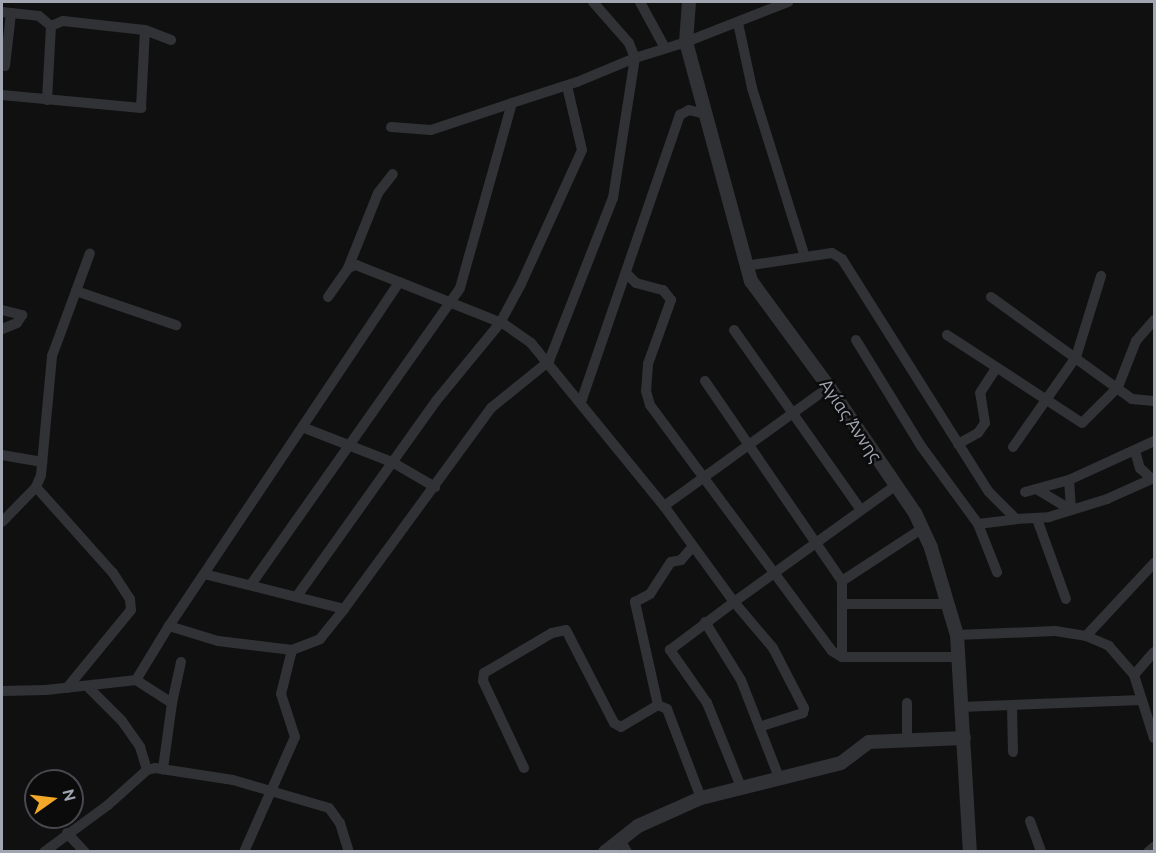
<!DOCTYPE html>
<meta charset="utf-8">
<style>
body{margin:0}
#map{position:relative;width:1156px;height:853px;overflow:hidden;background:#101011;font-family:Ubuntu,sans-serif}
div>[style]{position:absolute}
.minor>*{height:10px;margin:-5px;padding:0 5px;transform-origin:5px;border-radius:5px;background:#313236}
.tertiary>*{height:14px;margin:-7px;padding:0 7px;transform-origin:7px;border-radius:7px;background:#313236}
span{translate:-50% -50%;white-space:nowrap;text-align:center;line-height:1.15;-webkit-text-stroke:5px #0b0b0c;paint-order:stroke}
.street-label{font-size:18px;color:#a1a6b2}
.frame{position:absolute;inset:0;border:3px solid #a1a6b2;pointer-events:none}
.north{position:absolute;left:24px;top:769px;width:60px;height:60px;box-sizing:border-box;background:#0b0b0c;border:2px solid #47494e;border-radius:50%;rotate:76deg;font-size:16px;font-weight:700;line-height:24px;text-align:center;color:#a1a6b2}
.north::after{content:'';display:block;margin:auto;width:21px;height:27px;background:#f1a927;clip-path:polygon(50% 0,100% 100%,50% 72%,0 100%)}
</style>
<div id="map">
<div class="minor">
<div style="left:640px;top:2px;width:52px;rotate:61.5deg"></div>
<div style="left:2px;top:12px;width:37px;rotate:6deg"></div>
<div style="left:39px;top:16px;width:16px;rotate:40deg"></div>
<div style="left:51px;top:26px;width:13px;rotate:-23deg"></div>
<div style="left:63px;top:21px;width:82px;rotate:6.3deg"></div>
<div style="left:145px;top:30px;width:28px;rotate:21deg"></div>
<div style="left:738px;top:23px;width:66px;rotate:77.8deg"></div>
<div style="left:752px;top:88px;width:177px;rotate:72.6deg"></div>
<div style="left:5px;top:66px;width:53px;rotate:-83.5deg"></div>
<div style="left:2px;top:95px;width:140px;rotate:5.3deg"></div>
<div style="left:141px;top:108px;width:78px;rotate:-87.1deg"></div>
<div style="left:47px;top:100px;width:74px;rotate:-86.9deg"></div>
<div style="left:391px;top:127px;width:40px;rotate:4.3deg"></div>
<div style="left:431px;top:130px;width:85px;rotate:-18.4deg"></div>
<div style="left:745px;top:266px;width:88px;rotate:-8.5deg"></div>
<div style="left:832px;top:253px;width:12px;rotate:31deg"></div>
<div style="left:842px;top:259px;width:275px;rotate:57.8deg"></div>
<div style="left:989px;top:492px;width:38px;rotate:45deg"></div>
<div style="left:1016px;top:519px;width:33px;rotate:-3deg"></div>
<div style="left:1049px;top:517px;width:61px;rotate:-17.2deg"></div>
<div style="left:1107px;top:499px;width:51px;rotate:-24.1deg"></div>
<div style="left:348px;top:268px;width:81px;rotate:-68.2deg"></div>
<div style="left:378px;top:193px;width:24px;rotate:-52deg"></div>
<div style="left:626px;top:273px;width:14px;rotate:45deg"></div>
<div style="left:636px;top:283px;width:28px;rotate:15deg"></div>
<div style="left:663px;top:290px;width:13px;rotate:51deg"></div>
<div style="left:671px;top:300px;width:68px;rotate:109.8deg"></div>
<div style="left:648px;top:364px;width:27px;rotate:94deg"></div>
<div style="left:646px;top:391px;width:15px;rotate:74deg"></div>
<div style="left:650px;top:405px;width:306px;rotate:53.5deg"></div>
<div style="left:832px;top:651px;width:12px;rotate:31deg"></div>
<div style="left:842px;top:657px;width:115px"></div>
<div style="left:76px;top:291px;width:40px;rotate:-69.8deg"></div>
<div style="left:328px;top:297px;width:35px;rotate:-55deg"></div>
<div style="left:348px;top:268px;width:9px;rotate:-21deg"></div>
<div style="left:356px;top:265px;width:46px;rotate:21.6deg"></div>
<div style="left:991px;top:297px;width:174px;rotate:35.9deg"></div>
<div style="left:1132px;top:399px;width:22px;rotate:5deg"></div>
<div style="left:2px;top:310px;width:21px;rotate:14deg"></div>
<div style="left:22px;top:315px;width:9px;rotate:122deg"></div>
<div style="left:17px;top:323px;width:16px;rotate:158deg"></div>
<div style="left:734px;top:330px;width:220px;rotate:54.8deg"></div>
<div style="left:947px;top:335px;width:161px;rotate:33.1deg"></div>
<div style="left:1082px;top:423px;width:51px;rotate:-45deg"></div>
<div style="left:1118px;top:387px;width:49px;rotate:-68.6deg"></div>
<div style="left:1136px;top:341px;width:28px;rotate:-49deg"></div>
<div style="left:856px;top:340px;width:124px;rotate:58.5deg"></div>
<div style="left:921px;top:446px;width:97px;rotate:53.8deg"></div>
<div style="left:978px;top:524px;width:52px;rotate:68.4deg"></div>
<div style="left:705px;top:381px;width:242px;rotate:55.6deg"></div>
<div style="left:842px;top:581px;width:76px;rotate:90deg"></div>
<div style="left:581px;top:402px;width:304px;rotate:-71deg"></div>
<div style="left:680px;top:115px;width:10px;rotate:-29deg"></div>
<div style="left:689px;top:110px;width:16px;rotate:14deg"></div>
<div style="left:302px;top:427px;width:97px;rotate:21.3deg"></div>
<div style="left:392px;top:462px;width:50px;rotate:30.2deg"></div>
<div style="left:958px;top:444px;width:23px;rotate:-29deg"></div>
<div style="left:978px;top:433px;width:12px;rotate:-55deg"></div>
<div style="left:985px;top:423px;width:30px;rotate:-99deg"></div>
<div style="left:980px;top:393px;width:30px;rotate:-57deg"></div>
<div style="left:1013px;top:447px;width:110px;rotate:-55deg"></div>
<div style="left:1076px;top:357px;width:85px;rotate:-72.8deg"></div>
<div style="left:1135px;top:451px;width:18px;rotate:74deg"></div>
<div style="left:1140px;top:468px;width:16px;rotate:43deg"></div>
<div style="left:2px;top:455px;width:41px;rotate:9.9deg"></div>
<div style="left:1069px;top:480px;width:30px;rotate:86deg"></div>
<div style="left:36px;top:487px;width:115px;rotate:48.2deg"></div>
<div style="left:113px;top:573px;width:31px;rotate:57deg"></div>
<div style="left:130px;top:599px;width:11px;rotate:85deg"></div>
<div style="left:131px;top:610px;width:101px;rotate:129.4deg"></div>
<div style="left:1038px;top:490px;width:39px;rotate:31deg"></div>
<div style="left:1025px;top:492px;width:46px;rotate:-15.3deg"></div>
<div style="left:1069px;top:480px;width:94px;rotate:-24.6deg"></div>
<div style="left:664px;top:506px;width:119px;rotate:53.9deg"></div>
<div style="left:734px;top:602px;width:200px;rotate:-35.8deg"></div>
<div style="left:1037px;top:519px;width:85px;rotate:70.1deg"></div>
<div style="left:2px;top:522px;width:49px;rotate:-45.8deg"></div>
<div style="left:36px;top:487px;width:13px;rotate:-67deg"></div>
<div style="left:41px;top:475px;width:120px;rotate:-84.7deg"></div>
<div style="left:52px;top:356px;width:69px;rotate:-69.7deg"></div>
<div style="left:76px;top:291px;width:106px;rotate:18.8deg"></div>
<div style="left:978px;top:524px;width:38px;rotate:-7deg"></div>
<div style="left:204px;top:574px;width:144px;rotate:14deg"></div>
<div style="left:344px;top:609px;width:249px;rotate:-53.8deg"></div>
<div style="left:491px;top:408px;width:75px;rotate:-39deg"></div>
<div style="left:549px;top:361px;width:175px;rotate:-68.6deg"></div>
<div style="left:613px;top:198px;width:142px;rotate:-81.1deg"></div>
<div style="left:635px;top:58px;width:53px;rotate:-17.4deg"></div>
<div style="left:686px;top:42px;width:110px;rotate:-21.4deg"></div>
<div style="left:842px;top:581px;width:97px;rotate:-33.2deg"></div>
<div style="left:252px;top:583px;width:361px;rotate:-54.8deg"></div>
<div style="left:460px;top:288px;width:192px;rotate:-74.3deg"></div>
<div style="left:512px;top:103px;width:68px;rotate:-17.9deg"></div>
<div style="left:577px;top:82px;width:63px;rotate:-22.5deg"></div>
<div style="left:635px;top:58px;width:16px;rotate:-112deg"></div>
<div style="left:629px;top:43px;width:55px;rotate:-131.3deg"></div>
<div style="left:297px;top:596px;width:239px;rotate:-54.5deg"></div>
<div style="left:436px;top:401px;width:101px;rotate:-50.6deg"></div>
<div style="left:500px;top:323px;width:44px;rotate:-61.7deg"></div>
<div style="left:521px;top:284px;width:147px;rotate:-65.5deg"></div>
<div style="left:582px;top:150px;width:66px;rotate:-103.2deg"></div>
<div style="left:843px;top:604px;width:106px"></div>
<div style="left:705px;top:622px;width:68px;rotate:58.2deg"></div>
<div style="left:741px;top:680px;width:107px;rotate:68.7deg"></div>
<div style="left:169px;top:626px;width:414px;rotate:-56.2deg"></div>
<div style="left:399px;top:282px;width:113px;rotate:21.8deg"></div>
<div style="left:504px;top:324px;width:33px;rotate:35deg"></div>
<div style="left:531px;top:343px;width:210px;rotate:50.8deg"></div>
<div style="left:664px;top:506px;width:203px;rotate:-35.8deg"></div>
<div style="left:957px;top:635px;width:98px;rotate:-2.3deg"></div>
<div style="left:1055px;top:631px;width:31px;rotate:9deg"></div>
<div style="left:1086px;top:636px;width:25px;rotate:23deg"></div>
<div style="left:1109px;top:646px;width:38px;rotate:49deg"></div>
<div style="left:1134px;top:675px;width:66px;rotate:72.4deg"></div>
<div style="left:1086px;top:636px;width:100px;rotate:-47deg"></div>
<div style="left:1134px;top:675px;width:30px;rotate:-49deg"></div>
<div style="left:136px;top:680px;width:63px;rotate:-58.6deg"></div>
<div style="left:169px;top:626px;width:51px;rotate:17deg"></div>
<div style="left:218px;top:641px;width:75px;rotate:6.9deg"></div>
<div style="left:292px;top:650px;width:30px;rotate:-21deg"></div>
<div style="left:320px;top:639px;width:38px;rotate:-51deg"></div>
<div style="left:87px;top:686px;width:49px;rotate:45deg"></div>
<div style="left:122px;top:721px;width:32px;rotate:55deg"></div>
<div style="left:140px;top:747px;width:24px;rotate:73deg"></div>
<div style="left:2px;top:691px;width:44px;rotate:-1.3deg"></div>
<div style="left:46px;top:690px;width:91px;rotate:-6.3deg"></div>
<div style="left:136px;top:680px;width:43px;rotate:32.6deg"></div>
<div style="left:172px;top:703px;width:67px;rotate:97.8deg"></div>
<div style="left:172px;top:703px;width:42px;rotate:-77.6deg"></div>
<div style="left:907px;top:703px;width:37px;rotate:90deg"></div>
<div style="left:658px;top:705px;width:106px;rotate:-102.6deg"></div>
<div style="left:635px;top:602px;width:17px;rotate:-28deg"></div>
<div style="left:650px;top:594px;width:38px;rotate:-57deg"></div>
<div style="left:671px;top:562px;width:10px;rotate:-11deg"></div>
<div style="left:681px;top:560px;width:18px;rotate:-49deg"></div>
<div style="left:960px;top:707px;width:182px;rotate:-2.2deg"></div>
<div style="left:1012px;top:707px;width:45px;rotate:88.7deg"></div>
<div style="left:524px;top:768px;width:96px;rotate:-115.2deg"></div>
<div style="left:483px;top:681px;width:8px;rotate:-83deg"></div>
<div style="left:484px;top:673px;width:79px;rotate:-30.5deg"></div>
<div style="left:552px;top:633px;width:14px;rotate:-12deg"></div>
<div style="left:566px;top:630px;width:105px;rotate:62.7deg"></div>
<div style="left:614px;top:723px;width:8px;rotate:30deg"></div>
<div style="left:621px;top:727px;width:43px;rotate:-30.7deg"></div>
<div style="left:658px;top:705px;width:10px;rotate:24deg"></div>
<div style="left:667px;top:709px;width:95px;rotate:69.1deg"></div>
<div style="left:741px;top:787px;width:91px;rotate:-112deg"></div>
<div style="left:707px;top:703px;width:65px;rotate:-124.9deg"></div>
<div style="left:670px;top:650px;width:80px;rotate:-36.9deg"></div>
<div style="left:734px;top:602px;width:60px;rotate:49.7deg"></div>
<div style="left:773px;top:648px;width:68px;rotate:62.7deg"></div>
<div style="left:804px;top:708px;width:5px;rotate:101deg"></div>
<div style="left:803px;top:713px;width:46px;rotate:162.3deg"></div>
<div style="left:1030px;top:821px;width:33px;rotate:70deg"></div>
<div style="left:67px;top:833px;width:26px;rotate:47deg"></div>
<div style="left:619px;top:839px;width:15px;rotate:58deg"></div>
<div style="left:44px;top:852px;width:79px;rotate:-36.3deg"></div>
<div style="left:108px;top:805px;width:52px;rotate:-41.9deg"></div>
<div style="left:147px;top:770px;width:8px;rotate:-14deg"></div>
<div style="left:155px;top:768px;width:79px;rotate:8.7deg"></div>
<div style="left:233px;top:780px;width:100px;rotate:16.3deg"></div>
<div style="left:329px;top:808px;width:19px;rotate:54deg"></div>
<div style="left:340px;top:823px;width:30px;rotate:73deg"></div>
<div style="left:244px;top:852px;width:126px;rotate:-66.1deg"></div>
<div style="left:295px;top:737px;width:45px;rotate:-108deg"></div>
<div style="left:281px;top:694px;width:45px;rotate:-76deg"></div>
<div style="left:1148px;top:852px;width:8px;rotate:-40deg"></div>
</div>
<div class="tertiary">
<div style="left:689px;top:2px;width:40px;rotate:94.3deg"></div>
<div style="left:686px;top:42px;width:248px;rotate:74.8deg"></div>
<div style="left:751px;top:281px;width:132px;rotate:53.7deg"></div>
<div style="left:829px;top:387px;width:153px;rotate:55.7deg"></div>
<div style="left:915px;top:513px;width:38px;rotate:65deg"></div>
<div style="left:931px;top:548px;width:91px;rotate:73.4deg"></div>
<div style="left:957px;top:635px;width:217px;rotate:86.6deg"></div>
<div style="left:605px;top:852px;width:42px;rotate:-38.2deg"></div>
<div style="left:638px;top:826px;width:69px;rotate:-24deg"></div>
<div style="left:701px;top:798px;width:144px;rotate:-14deg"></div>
<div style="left:841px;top:763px;width:35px;rotate:-37deg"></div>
<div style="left:869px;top:742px;width:95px;rotate:-2.4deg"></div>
</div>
<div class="street-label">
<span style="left:851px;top:420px;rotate:56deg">Αγίας Άννης</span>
</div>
<div class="frame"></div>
<div class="north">N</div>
</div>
